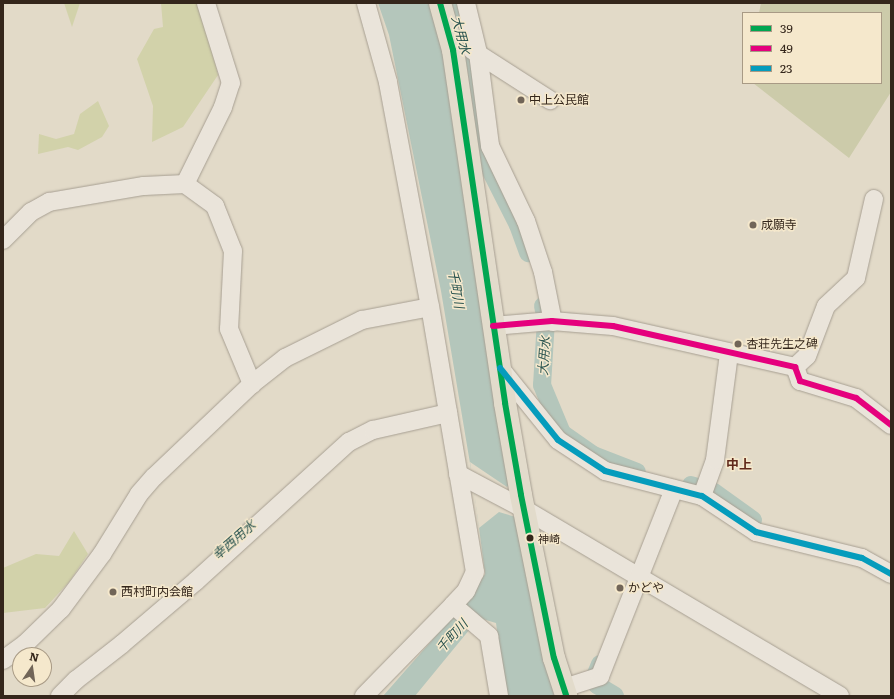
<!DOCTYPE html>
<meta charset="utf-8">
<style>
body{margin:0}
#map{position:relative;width:894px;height:699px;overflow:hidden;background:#e2dac8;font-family:Literata,"Noto Sans JP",serif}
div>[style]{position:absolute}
.green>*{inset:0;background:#d2d2aa}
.cemetery>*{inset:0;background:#cccbaa}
.water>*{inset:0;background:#b4c6bb}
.pier>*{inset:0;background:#e2dac8}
.canal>*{height:18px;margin:-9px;padding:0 9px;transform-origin:9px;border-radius:9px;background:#b4c6bb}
.roads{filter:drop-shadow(0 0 1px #a79f92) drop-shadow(0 0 1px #a79f92)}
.minor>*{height:18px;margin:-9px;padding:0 9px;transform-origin:9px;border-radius:9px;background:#eae4da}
.major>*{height:22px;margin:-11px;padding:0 11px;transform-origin:11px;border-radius:11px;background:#e2dbcb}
.bus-1>*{height:6px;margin:-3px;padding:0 3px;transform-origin:3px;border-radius:3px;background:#00a651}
.bus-2>*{height:6px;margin:-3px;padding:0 3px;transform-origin:3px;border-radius:3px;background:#e5007d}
.bus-3>*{height:6px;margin:-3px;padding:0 3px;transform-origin:3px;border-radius:3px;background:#059cbc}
.dots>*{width:11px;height:11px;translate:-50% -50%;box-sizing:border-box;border:2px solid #f5e8cc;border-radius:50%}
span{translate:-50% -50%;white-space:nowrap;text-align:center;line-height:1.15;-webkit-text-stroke:3px #f5e8cc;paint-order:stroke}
.bus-label{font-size:11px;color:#34261b}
.left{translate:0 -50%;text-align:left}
.poi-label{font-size:12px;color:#34261b}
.water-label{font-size:13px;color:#2a5450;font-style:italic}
.neighbourhood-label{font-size:13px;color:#60281b;font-weight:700}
.frame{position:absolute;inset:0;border:4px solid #34261b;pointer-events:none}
.legend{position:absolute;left:742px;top:12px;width:140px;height:72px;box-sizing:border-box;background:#f5e8cc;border:1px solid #a89a85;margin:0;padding:5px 7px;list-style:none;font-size:12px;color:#34261b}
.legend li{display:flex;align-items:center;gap:8px;height:20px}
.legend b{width:20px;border:1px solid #a89a85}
.north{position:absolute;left:12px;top:647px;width:40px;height:40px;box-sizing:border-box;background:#f5e8cc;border:1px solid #a89a85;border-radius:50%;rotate:13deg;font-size:11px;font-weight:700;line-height:16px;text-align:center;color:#34261b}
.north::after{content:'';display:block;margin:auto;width:14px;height:18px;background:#716558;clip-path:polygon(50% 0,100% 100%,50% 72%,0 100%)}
</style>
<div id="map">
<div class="green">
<div style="clip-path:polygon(64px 3px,80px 3px,72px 27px)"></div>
<div style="clip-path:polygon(161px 3px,199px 3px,204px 13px,218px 75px,183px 127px,152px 142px,153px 106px,137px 59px,154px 29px,163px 27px)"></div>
<div style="clip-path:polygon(98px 101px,109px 126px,102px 137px,78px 150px,68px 147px,38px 154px,39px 134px,56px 139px,74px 134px,80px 114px)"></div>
<div style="clip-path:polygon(74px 531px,88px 554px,69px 582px,45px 608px,3px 613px,3px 568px,36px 554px,59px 556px)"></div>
</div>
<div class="cemetery">
<div style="clip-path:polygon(761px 3px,891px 3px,891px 92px,849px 158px,753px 83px,881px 83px,881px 13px,759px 13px)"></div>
</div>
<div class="water">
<div style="clip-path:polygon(378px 3px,432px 3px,442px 40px,558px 696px,506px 696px,496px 623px,479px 618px,415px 696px,383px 696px,463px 605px,485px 574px,473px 481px,441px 291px,389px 35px)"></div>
</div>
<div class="pier">
<div style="clip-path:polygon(470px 462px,507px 487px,512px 482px,519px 518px,499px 512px,479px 528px)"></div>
</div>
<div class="canal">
<div style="left:453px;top:3px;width:47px;rotate:73.9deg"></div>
<div style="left:466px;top:48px;width:59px;rotate:79.3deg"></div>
<div style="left:477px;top:106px;width:44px;rotate:86.1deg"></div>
<div style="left:480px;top:150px;width:84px;rotate:63.1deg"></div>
<div style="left:518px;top:225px;width:30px;rotate:70deg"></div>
<div style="left:543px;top:306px;width:14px;rotate:78deg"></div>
<div style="left:546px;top:320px;width:65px;rotate:93.5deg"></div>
<div style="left:542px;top:385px;width:52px;rotate:67.4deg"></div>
<div style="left:562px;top:433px;width:38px;rotate:35deg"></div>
<div style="left:593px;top:455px;width:47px;rotate:21.1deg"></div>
<div style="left:691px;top:485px;width:24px;rotate:17deg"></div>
<div style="left:714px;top:492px;width:48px;rotate:35.7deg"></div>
<div style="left:600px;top:664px;width:11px;rotate:112deg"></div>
<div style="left:596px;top:674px;width:11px;rotate:85deg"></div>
<div style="left:597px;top:685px;width:21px;rotate:31deg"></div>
</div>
<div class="roads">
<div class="minor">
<div style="left:466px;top:3px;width:51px;rotate:76.5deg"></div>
<div style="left:478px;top:53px;width:94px;rotate:82.6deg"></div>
<div style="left:490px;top:146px;width:83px;rotate:64.4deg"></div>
<div style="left:526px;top:221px;width:54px;rotate:71.6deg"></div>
<div style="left:543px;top:272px;width:51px;rotate:78.7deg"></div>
<div style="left:472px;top:50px;width:93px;rotate:32.7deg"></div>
<div style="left:185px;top:184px;width:86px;rotate:-63.7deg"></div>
<div style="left:223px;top:107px;width:25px;rotate:-72deg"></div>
<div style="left:231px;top:83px;width:84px;rotate:-107.4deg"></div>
<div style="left:3px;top:240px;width:40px;rotate:-45deg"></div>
<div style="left:31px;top:212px;width:21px;rotate:-29deg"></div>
<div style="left:49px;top:202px;width:96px;rotate:-9.6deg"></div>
<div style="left:144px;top:186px;width:41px;rotate:-2.8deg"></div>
<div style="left:185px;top:184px;width:37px;rotate:36deg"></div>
<div style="left:215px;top:206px;width:48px;rotate:68.2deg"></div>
<div style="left:233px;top:251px;width:78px;rotate:92.9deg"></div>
<div style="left:229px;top:329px;width:60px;rotate:67.3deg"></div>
<div style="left:493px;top:326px;width:59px;rotate:-4.8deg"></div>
<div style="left:552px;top:321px;width:61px;rotate:4.7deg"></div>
<div style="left:613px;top:326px;width:187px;rotate:12.7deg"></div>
<div style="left:795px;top:367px;width:15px;rotate:70deg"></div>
<div style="left:800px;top:381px;width:59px;rotate:16.9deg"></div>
<div style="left:856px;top:398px;width:44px;rotate:37.6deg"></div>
<div style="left:795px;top:367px;width:16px;rotate:-43deg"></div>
<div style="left:807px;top:356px;width:53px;rotate:-69.2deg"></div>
<div style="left:826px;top:306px;width:41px;rotate:-43deg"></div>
<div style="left:856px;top:278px;width:81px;rotate:-77.2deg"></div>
<div style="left:500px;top:368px;width:92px;rotate:51.1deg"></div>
<div style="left:558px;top:440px;width:56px;rotate:33.4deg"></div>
<div style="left:605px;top:471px;width:100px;rotate:14.5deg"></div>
<div style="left:702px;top:496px;width:65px;rotate:33.7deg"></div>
<div style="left:756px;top:532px;width:109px;rotate:13.8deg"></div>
<div style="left:862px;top:558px;width:33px;rotate:29deg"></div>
<div style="left:458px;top:474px;width:75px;rotate:27.9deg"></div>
<div style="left:524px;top:509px;width:367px;rotate:30.6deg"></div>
<div style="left:702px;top:496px;width:38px;rotate:-70deg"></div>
<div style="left:715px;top:460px;width:108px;rotate:-82.5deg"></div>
<div style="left:453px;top:605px;width:48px;rotate:40.7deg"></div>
<div style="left:489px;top:636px;width:61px;rotate:80.5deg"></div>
<div style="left:3px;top:660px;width:27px;rotate:-36deg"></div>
<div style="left:25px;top:644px;width:50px;rotate:-44.2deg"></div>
<div style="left:61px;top:609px;width:69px;rotate:-53.3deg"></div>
<div style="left:102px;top:554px;width:70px;rotate:-58.3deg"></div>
<div style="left:139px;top:494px;width:23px;rotate:-49deg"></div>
<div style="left:154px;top:477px;width:135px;rotate:-43.5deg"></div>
<div style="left:252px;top:384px;width:42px;rotate:-38.2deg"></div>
<div style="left:285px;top:358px;width:86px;rotate:-26.3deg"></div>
<div style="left:362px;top:320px;width:69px;rotate:-10.8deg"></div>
<div style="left:564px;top:688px;width:38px;rotate:-18deg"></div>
<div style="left:600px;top:676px;width:201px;rotate:-68.4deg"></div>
<div style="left:60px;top:696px;width:23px;rotate:-45deg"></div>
<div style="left:76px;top:680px;width:58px;rotate:-38deg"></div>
<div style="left:122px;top:644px;width:97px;rotate:-40.4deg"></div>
<div style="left:196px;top:581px;width:207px;rotate:-42.3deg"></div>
<div style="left:349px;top:442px;width:27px;rotate:-27deg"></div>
<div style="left:373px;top:430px;width:77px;rotate:-12.8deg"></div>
<div style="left:364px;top:696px;width:127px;rotate:-45.6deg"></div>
<div style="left:453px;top:605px;width:19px;rotate:-47deg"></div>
<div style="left:466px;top:591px;width:21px;rotate:-65deg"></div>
<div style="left:475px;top:572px;width:269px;rotate:-99.6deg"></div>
<div style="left:430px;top:307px;width:229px;rotate:-100.6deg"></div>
<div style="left:388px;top:82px;width:82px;rotate:-105.6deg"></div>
</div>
<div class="major">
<div style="left:440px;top:3px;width:49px;rotate:74.5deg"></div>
<div style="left:453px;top:50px;width:357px;rotate:81.6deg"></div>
<div style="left:505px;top:403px;width:93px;rotate:80.1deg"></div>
<div style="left:521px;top:495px;width:166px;rotate:78.6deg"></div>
<div style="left:554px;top:658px;width:40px;rotate:72deg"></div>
</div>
</div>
<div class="bus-1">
<div style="left:440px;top:3px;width:49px;rotate:74.5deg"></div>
<div style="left:453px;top:50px;width:357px;rotate:81.6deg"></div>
<div style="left:505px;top:403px;width:93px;rotate:80.1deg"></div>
<div style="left:521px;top:495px;width:166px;rotate:78.6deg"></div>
<div style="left:554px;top:658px;width:40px;rotate:72deg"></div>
</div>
<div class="bus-2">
<div style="left:493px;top:326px;width:59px;rotate:-4.8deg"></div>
<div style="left:552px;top:321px;width:61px;rotate:4.7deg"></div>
<div style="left:613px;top:326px;width:187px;rotate:12.7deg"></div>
<div style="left:795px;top:367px;width:15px;rotate:70deg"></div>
<div style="left:800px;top:381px;width:59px;rotate:16.9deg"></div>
<div style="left:856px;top:398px;width:44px;rotate:37.6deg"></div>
</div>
<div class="bus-3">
<div style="left:500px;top:368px;width:92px;rotate:51.1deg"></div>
<div style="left:558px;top:440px;width:56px;rotate:33.4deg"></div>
<div style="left:605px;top:471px;width:100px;rotate:14.5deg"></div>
<div style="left:702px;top:496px;width:65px;rotate:33.7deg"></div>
<div style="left:756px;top:532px;width:109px;rotate:13.8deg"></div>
<div style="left:862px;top:558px;width:33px;rotate:29deg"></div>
</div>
<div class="dots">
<div style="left:521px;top:100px;background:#716558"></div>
<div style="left:753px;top:225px;background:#716558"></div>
<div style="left:738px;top:344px;background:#716558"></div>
<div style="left:530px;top:538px;background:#34261b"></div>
<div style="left:620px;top:588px;background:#716558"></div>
<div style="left:113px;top:592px;background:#716558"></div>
</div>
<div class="bus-label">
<span class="left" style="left:538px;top:538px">神崎</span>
</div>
<div class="poi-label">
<span class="left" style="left:529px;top:100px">中上公民館</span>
<span class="left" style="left:761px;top:225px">成願寺</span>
<span class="left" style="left:746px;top:344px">杏荘先生之碑</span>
<span class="left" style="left:628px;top:588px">かどや</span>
<span class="left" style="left:121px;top:592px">西村町内会館</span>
</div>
<div class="water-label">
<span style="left:461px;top:35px;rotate:75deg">大用水</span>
<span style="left:456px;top:289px;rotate:80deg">千町川</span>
<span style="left:544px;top:356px;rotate:-86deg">大用水</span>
<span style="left:234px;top:540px;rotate:-41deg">幸西用水</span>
<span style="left:452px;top:636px;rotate:-48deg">千町川</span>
</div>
<div class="neighbourhood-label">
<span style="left:739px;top:464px">中上</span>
</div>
<div class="frame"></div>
<ul class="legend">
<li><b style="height:5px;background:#00a651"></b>39</li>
<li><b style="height:5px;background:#e5007d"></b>49</li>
<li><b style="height:5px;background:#059cbc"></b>23</li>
</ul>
<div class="north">N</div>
</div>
